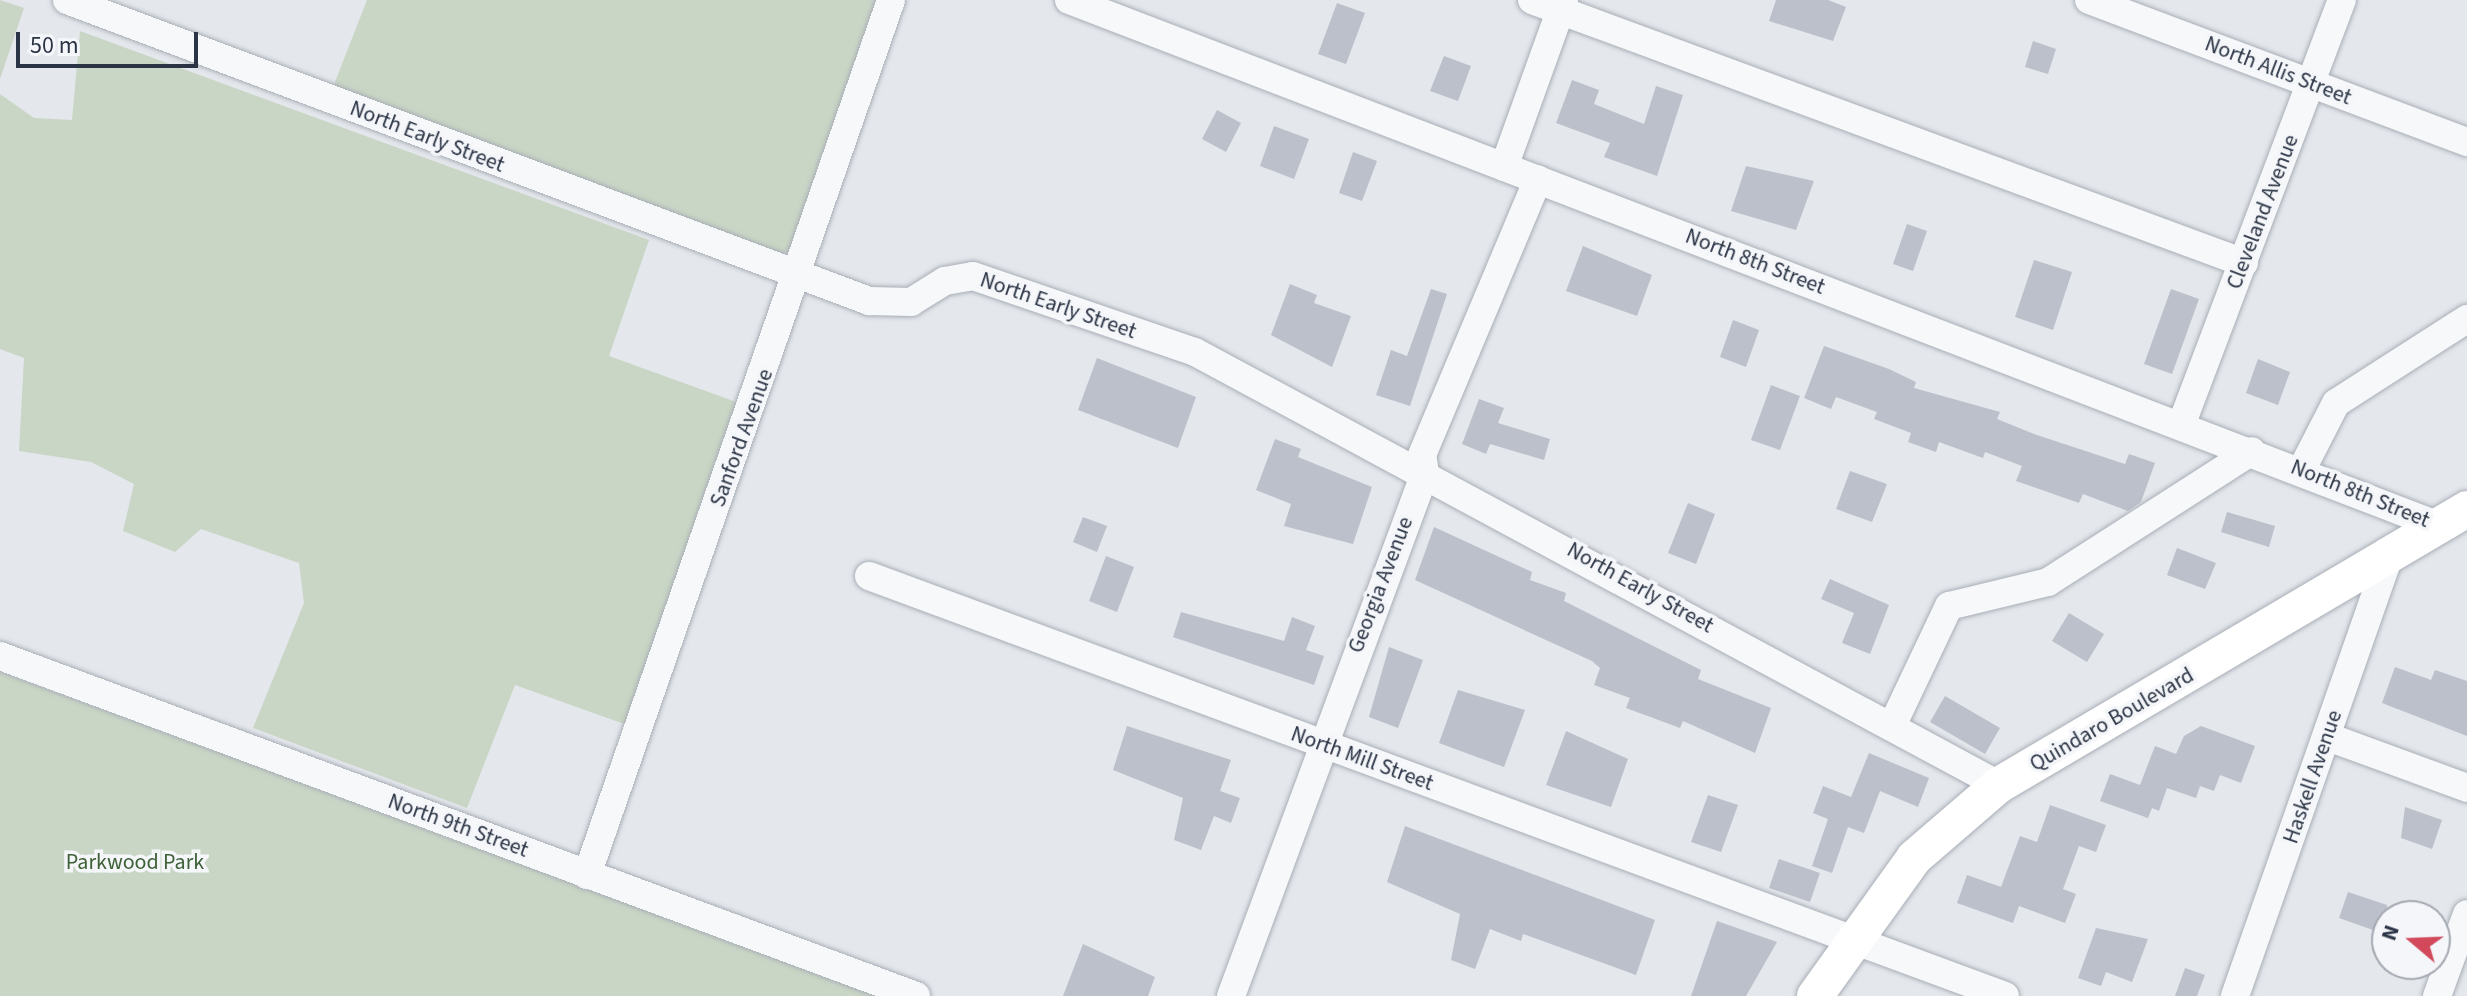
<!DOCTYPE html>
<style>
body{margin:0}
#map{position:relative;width:2467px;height:996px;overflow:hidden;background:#e4e7ec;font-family:"Source Sans 3",sans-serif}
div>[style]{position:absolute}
.green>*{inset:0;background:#c9d6c5}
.building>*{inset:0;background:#bbc0ca}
.roads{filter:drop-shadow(0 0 2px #a9aeb7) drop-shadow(0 0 2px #a9aeb7)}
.minor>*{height:28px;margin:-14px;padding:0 14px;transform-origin:14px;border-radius:14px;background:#f7f8fa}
.major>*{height:36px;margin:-18px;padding:0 18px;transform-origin:18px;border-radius:18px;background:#fff}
span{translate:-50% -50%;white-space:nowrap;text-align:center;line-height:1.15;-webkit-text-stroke:7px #f4f6f9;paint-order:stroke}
.street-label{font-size:22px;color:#2b3445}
.park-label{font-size:22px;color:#3f6138}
.north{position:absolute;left:2371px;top:900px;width:80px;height:80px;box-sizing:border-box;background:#f4f6f9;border:2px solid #a4a8b1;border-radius:50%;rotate:289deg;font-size:22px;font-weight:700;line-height:32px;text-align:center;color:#2b3445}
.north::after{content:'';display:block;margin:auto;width:28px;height:36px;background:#d1495b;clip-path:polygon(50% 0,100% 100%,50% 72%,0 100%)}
.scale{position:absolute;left:16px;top:32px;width:182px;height:36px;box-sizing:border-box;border:4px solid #2b3445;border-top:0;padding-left:10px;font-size:24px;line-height:28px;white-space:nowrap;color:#2b3445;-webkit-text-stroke:6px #f4f6f9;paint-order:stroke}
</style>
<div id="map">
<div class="green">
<div style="clip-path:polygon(0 0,24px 8px,0 79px)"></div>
<div style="clip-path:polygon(367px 0,877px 0,790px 251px,777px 255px,333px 87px)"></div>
<div style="clip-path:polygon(80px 31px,649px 240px,609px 356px,739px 403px,627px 725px,515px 685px,467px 808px,253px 728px,304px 603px,299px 563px,201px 529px,175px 552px,123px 531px,134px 484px,91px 462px,19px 451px,24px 358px,0 349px,0 94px,34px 118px,72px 120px)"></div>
<div style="clip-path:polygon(0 672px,352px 801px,877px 996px,0 996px)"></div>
</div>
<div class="building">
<div style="clip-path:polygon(1776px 0,1828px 0,1846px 7px,1833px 41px,1769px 21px)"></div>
<div style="clip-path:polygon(1337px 3px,1365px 13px,1346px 64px,1318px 54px)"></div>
<div style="clip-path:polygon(2033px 41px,2056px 49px,2048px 74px,2025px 67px)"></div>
<div style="clip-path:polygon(1444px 56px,1471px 66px,1458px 101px,1430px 91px)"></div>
<div style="clip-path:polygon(1572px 80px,1599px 90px,1594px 104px,1644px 124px,1656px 86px,1683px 95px,1657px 176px,1604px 157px,1610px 143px,1556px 123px)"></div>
<div style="clip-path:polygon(1217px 110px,1241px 123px,1226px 152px,1202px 139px)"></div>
<div style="clip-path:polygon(1274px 126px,1309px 139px,1294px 179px,1260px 166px)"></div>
<div style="clip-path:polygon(1353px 152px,1377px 161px,1362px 201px,1339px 193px)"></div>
<div style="clip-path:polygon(1746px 166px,1814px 181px,1796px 230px,1731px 211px)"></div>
<div style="clip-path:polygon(1907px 224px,1927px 231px,1913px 271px,1893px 264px)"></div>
<div style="clip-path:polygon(1583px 246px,1652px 275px,1637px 316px,1566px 291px)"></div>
<div style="clip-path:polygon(2034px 260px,2072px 272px,2053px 330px,2015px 317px)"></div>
<div style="clip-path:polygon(1290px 284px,1317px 295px,1314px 303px,1351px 316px,1332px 367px,1271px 335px)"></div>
<div style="clip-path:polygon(1431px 289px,1447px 294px,1410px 406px,1376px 395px,1391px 350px,1407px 356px)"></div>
<div style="clip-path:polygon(2171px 289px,2199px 299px,2172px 374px,2144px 364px)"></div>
<div style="clip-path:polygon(1733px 320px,1759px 330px,1746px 367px,1720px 357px)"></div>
<div style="clip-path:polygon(1824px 346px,1889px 369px,1916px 382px,1914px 388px,2000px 412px,1997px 419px,2034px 434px,2125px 464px,2129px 454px,2155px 463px,2141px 502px,2128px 511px,2083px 494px,2079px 503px,2016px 481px,2022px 466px,1985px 452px,1983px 458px,1939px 442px,1936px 452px,1908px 442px,1911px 433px,1874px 419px,1877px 412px,1836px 397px,1831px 409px,1804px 398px)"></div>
<div style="clip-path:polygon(1097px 358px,1196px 397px,1178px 448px,1078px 410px)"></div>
<div style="clip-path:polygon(2258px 359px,2290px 372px,2278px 405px,2246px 393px)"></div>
<div style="clip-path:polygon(1771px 385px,1800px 396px,1780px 450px,1751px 440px)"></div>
<div style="clip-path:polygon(1479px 399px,1504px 408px,1498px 423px,1550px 439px,1544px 460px,1490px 444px,1486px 454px,1462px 444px)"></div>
<div style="clip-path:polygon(1275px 439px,1301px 449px,1298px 457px,1372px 487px,1353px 544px,1284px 526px,1291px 504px,1256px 490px)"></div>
<div style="clip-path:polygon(1850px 471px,1887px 484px,1872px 522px,1836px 509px)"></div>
<div style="clip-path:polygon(1688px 503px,1715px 514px,1696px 564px,1668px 553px)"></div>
<div style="clip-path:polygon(2227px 512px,2275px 526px,2269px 547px,2221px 532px)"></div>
<div style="clip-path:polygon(1083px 517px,1107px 526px,1097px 552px,1073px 542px)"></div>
<div style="clip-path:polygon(1434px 527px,1532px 572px,1530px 580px,1566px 593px,1564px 601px,1701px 670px,1698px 679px,1771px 708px,1755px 753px,1683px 721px,1680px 728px,1626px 708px,1630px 698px,1594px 685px,1600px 668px,1592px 661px,1415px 580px)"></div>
<div style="clip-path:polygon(2177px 548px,2216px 563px,2205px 589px,2167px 575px)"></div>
<div style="clip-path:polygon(1106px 556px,1134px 567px,1117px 612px,1089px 601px)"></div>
<div style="clip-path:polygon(1830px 579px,1889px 605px,1870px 654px,1842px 643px,1854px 613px,1821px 599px)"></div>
<div style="clip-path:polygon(1181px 612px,1284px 641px,1292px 617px,1315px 626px,1306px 650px,1324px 656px,1314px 685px,1173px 637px)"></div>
<div style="clip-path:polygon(2069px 613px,2104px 634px,2087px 662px,2052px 641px)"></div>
<div style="clip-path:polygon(1389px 647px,1423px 660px,1398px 728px,1369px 717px)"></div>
<div style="clip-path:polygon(2395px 667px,2431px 680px,2435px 670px,2467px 681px,2467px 736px,2382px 703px)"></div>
<div style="clip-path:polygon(1458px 690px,1525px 710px,1504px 767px,1439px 743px)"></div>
<div style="clip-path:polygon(1945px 696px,2000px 728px,1985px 754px,1930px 722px)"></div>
<div style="clip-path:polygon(1127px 726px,1231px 760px,1220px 791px,1240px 798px,1231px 823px,1214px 816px,1201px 850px,1174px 840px,1183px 798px,1113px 770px)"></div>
<div style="clip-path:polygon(2201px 726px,2255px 746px,2241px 783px,2220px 775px,2214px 791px,2200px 786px,2196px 798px,2167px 788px,2159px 811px,2152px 808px,2148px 818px,2100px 801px,2110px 774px,2140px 785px,2155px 746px,2176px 754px,2184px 736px)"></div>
<div style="clip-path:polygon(1566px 731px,1628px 759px,1611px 807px,1546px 785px)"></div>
<div style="clip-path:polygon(1869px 753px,1929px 778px,1918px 807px,1880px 791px,1864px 833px,1848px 827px,1832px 873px,1812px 866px,1828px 819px,1813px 813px,1823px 786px,1851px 797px)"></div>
<div style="clip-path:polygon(1708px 795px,1738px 805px,1721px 852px,1691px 842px)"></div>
<div style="clip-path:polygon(2050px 805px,2106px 825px,2096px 852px,2079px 846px,2063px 889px,2076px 894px,2065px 923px,2019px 906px,2013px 923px,1957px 903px,1967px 875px,2001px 887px,2020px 836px,2037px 842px)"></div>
<div style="clip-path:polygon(2405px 807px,2442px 820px,2432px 849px,2401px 838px)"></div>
<div style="clip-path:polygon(1405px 826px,1655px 920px,1636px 975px,1523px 934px,1521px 941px,1490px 929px,1475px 969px,1451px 960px,1460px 914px,1387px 882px)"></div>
<div style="clip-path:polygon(1779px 859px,1820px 873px,1810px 902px,1769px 888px)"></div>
<div style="clip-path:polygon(2348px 892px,2387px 905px,2387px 935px,2339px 918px)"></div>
<div style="clip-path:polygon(1717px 921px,1777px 942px,1746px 996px,1691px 996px)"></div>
<div style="clip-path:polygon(2096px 928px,2148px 939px,2132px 982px,2106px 972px,2101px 986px,2078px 978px)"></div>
<div style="clip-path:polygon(1083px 944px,1155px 977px,1148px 996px,1063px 996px)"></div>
<div style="clip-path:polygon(2185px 968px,2205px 975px,2197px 996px,2175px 996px)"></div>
</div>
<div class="roads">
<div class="minor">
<div style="left:67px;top:0;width:857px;rotate:20.57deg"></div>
<div style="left:869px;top:301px;width:42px;rotate:1.4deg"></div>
<div style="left:911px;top:302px;width:40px;rotate:-32deg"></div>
<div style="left:945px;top:281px;width:28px;rotate:-10deg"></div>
<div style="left:973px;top:276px;width:235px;rotate:18.9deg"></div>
<div style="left:1195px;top:352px;width:913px;rotate:28.31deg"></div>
<div style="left:1069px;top:0;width:1468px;rotate:21deg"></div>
<div style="left:1532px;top:0;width:759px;rotate:20.27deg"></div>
<div style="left:2089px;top:0;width:404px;rotate:20.6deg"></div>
<div style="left:1504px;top:167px;width:177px;rotate:-70.2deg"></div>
<div style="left:2182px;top:423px;width:452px;rotate:-69.3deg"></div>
<div style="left:2301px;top:471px;width:76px;rotate:-62.8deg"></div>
<div style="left:2336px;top:403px;width:156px;rotate:-32.7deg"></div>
<div style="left:869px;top:576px;width:1211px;rotate:20.29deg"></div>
<div style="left:0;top:656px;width:977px;rotate:20.36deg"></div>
<div style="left:1892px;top:726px;width:133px;rotate:-64.6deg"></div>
<div style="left:1949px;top:606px;width:102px;rotate:-13.6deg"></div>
<div style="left:2048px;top:582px;width:242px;rotate:-32.7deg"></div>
<div style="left:2328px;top:737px;width:148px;rotate:20.1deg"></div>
<div style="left:587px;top:875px;width:926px;rotate:-70.84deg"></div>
<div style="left:1231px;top:996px;width:558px;rotate:-69.65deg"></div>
<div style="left:1425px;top:473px;width:18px;rotate:-99deg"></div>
<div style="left:1422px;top:455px;width:299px;rotate:-67.2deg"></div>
<div style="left:2235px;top:996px;width:466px;rotate:-70.7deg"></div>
<div style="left:2437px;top:996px;width:87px;rotate:-69.9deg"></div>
</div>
<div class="major">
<div style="left:1815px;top:996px;width:170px;rotate:-54.3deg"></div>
<div style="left:1914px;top:858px;width:112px;rotate:-40.7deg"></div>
<div style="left:1999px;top:785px;width:543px;rotate:-30.53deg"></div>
</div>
</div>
<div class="street-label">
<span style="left:2278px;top:71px;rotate:21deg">North Allis Street</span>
<span style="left:427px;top:137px;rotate:21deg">North Early Street</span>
<span style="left:2263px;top:212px;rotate:-69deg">Cleveland Avenue</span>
<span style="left:1755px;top:262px;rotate:21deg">North 8th Street</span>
<span style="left:1058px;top:306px;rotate:19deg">North Early Street</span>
<span style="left:742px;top:438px;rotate:-70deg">Sanford Avenue</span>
<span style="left:2360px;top:494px;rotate:22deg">North 8th Street</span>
<span style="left:1381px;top:585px;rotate:-69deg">Georgia Avenue</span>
<span style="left:1640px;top:588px;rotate:29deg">North Early Street</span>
<span style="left:2112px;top:720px;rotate:-30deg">Quindaro Boulevard</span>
<span style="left:1362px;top:759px;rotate:20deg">North Mill Street</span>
<span style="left:2313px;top:777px;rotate:-71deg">Haskell Avenue</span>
<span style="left:458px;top:826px;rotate:20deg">North 9th Street</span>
</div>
<div class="park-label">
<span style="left:135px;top:863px">Parkwood Park</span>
</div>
<div class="north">N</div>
<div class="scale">50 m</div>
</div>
